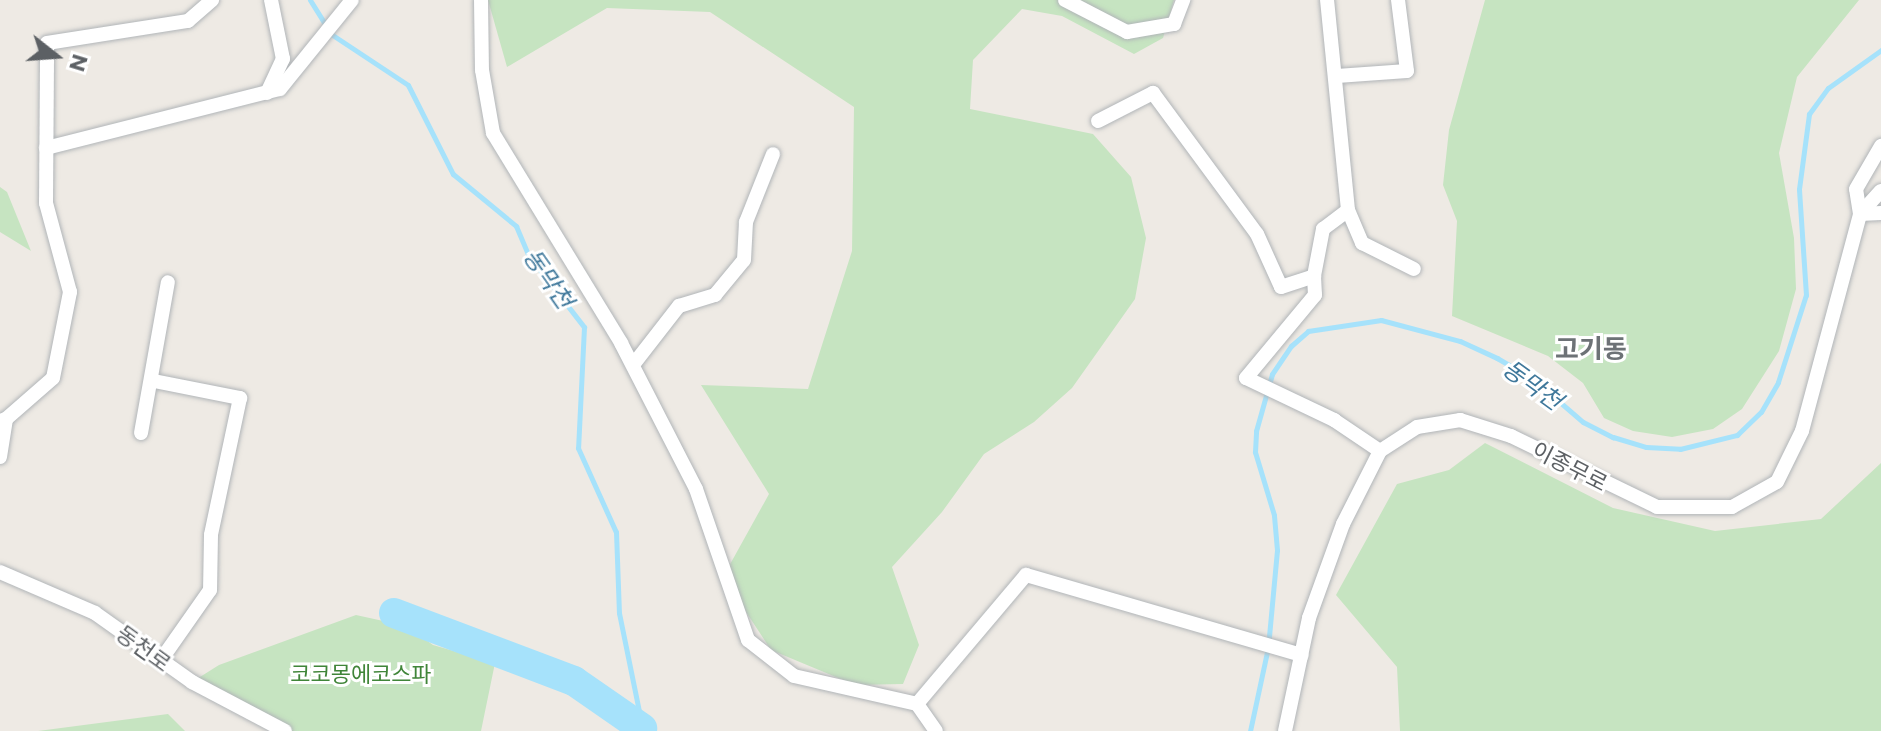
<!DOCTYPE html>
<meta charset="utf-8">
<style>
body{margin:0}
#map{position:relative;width:1881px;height:731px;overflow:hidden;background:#eeeae4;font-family:Commissioner,"Noto Sans KR",sans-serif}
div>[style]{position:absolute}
.green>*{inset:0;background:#c6e4c1}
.stream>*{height:5px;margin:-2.5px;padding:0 2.5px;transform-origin:2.5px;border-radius:2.5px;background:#a6e2fb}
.river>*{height:30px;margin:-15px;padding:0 15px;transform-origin:15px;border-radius:15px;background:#a6e2fb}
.roads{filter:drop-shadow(0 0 2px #b1b5b8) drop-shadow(0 0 2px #b1b5b8)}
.street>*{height:14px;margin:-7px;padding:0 7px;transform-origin:7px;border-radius:7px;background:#fff}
span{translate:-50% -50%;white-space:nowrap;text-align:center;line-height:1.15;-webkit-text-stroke:6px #fff;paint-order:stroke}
.street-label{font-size:22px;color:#5c6064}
.park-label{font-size:22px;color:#408539}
.water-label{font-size:24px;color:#3f789b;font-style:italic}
.quarter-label{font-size:26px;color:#6d7276;font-weight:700}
.north{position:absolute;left:16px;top:16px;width:80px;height:80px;-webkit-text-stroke:6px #fff;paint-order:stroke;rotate:107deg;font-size:22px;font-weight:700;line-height:32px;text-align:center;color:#5c6064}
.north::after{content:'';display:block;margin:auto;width:28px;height:36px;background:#5c6064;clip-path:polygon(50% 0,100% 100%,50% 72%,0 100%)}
</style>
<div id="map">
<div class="green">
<div style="clip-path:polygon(488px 0,1174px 0,1163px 38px,1134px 54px,1062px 16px,1022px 9px,973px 60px,970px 109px,1093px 134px,1131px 177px,1146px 238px,1135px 299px,1072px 388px,1034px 422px,984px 454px,942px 512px,892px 567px,919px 645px,903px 684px,855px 685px,771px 650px,723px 577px,769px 494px,701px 385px,808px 389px,852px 251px,854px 107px,710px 12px,607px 8px,507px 67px)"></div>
<div style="clip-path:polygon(1485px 0,1859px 0,1797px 77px,1779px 153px,1794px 238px,1796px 289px,1779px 351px,1742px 409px,1713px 429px,1672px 437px,1633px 431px,1604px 418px,1583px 383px,1548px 356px,1452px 316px,1457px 221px,1443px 185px,1449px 130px)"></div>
<div style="clip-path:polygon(0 187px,7px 192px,31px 251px,0 232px)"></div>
<div style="clip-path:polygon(1485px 443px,1613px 508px,1715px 531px,1821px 519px,1881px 463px,1881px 731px,1400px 731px,1397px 667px,1336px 595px,1397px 484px,1449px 470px)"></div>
<div style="clip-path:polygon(356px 615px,406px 626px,433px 645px,495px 663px,481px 731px,285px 731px,192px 682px,219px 665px)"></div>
<div style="clip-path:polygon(168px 714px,185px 731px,38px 731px)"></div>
</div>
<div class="stream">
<div style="left:310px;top:0;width:40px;rotate:58deg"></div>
<div style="left:331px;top:34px;width:92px;rotate:33.5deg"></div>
<div style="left:408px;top:85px;width:100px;rotate:63.2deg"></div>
<div style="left:453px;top:174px;width:82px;rotate:39.5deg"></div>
<div style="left:516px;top:226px;width:33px;rotate:67deg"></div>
<div style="left:529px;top:256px;width:90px;rotate:52.2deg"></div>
<div style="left:584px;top:327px;width:121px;rotate:92.8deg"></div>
<div style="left:578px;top:448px;width:92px;rotate:65.7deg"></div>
<div style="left:616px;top:532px;width:81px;rotate:87.9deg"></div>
<div style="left:619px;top:613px;width:120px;rotate:78.5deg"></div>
<div style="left:1250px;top:731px;width:86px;rotate:-77.9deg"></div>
<div style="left:1268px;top:647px;width:97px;rotate:-84.7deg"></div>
<div style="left:1277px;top:550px;width:35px;rotate:-95deg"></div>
<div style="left:1274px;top:515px;width:66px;rotate:-106.8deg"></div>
<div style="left:1255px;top:452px;width:21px;rotate:-87deg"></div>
<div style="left:1256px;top:431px;width:59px;rotate:-74.3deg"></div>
<div style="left:1272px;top:374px;width:34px;rotate:-56deg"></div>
<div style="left:1291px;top:346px;width:23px;rotate:-41deg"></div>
<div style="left:1308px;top:331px;width:74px;rotate:-8.6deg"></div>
<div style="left:1381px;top:320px;width:82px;rotate:14.9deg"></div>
<div style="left:1460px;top:341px;width:41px;rotate:24.7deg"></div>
<div style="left:1497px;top:358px;width:42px;rotate:30.3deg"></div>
<div style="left:1533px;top:379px;width:66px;rotate:40.7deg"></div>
<div style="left:1583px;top:422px;width:34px;rotate:27deg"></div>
<div style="left:1613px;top:437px;width:34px;rotate:17deg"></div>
<div style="left:1646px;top:447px;width:34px;rotate:3deg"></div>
<div style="left:1680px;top:449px;width:59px;rotate:-13.8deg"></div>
<div style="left:1737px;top:435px;width:33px;rotate:-44deg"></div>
<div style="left:1761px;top:412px;width:34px;rotate:-60deg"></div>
<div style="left:1778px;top:382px;width:91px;rotate:-72.2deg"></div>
<div style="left:1806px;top:295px;width:106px;rotate:-93.8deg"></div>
<div style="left:1799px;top:189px;width:76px;rotate:-82.4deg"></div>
<div style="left:1809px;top:114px;width:32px;rotate:-54deg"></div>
<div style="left:1828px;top:88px;width:65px;rotate:-35.6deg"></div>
</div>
<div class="river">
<div style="left:394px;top:613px;width:192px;rotate:20.7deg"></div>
<div style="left:574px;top:681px;width:83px;rotate:34.7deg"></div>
</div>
<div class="roads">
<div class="street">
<div style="left:481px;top:0;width:70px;rotate:89.2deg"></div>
<div style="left:482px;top:70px;width:64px;rotate:80.1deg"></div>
<div style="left:493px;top:133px;width:246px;rotate:58.6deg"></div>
<div style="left:621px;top:343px;width:164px;rotate:62.8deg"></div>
<div style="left:696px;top:489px;width:160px;rotate:71deg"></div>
<div style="left:748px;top:640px;width:58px;rotate:38deg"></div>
<div style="left:794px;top:676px;width:126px;rotate:12.8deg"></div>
<div style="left:917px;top:704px;width:33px;rotate:55deg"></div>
<div style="left:1065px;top:0;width:70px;rotate:27.3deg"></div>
<div style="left:1127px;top:32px;width:48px;rotate:-9.7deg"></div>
<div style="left:1174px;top:24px;width:26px;rotate:-69deg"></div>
<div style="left:1337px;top:76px;width:70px;rotate:-4.1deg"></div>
<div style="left:1407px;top:71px;width:72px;rotate:-97.2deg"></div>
<div style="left:267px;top:93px;width:38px;rotate:-65deg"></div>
<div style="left:283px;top:59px;width:60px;rotate:-101.5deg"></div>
<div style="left:1098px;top:121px;width:62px;rotate:-27deg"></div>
<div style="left:1153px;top:93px;width:175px;rotate:53.6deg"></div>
<div style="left:1257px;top:234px;width:58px;rotate:65.6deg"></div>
<div style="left:1281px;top:287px;width:35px;rotate:-18deg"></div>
<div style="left:1314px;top:276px;width:48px;rotate:-79.2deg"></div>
<div style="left:1323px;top:229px;width:31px;rotate:-37deg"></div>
<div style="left:1348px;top:210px;width:211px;rotate:-95.7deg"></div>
<div style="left:46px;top:148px;width:241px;rotate:-14.2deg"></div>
<div style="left:280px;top:89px;width:114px;rotate:-51deg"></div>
<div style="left:1348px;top:210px;width:36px;rotate:67deg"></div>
<div style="left:1362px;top:243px;width:58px;rotate:26.6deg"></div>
<div style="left:1860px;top:214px;width:31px;rotate:-48deg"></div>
<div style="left:1860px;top:214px;width:21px;rotate:-3deg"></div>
<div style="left:1314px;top:276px;width:19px;rotate:87deg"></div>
<div style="left:1315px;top:295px;width:108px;rotate:129.7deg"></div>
<div style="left:1246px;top:378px;width:98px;rotate:25.5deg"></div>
<div style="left:1334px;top:420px;width:55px;rotate:34deg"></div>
<div style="left:633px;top:365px;width:75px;rotate:-52.1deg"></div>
<div style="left:679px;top:306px;width:38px;rotate:-17deg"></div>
<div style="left:715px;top:295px;width:45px;rotate:-50.4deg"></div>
<div style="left:744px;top:260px;width:38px;rotate:-87deg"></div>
<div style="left:746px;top:222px;width:73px;rotate:-68.3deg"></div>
<div style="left:154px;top:381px;width:88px;rotate:11.2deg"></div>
<div style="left:240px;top:398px;width:140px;rotate:102deg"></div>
<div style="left:211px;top:535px;width:55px;rotate:91deg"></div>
<div style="left:210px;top:590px;width:85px;rotate:125deg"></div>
<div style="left:6px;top:419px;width:62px;rotate:-41.1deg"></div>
<div style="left:53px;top:378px;width:88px;rotate:-78.8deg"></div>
<div style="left:70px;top:292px;width:92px;rotate:-105.1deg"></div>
<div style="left:46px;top:203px;width:160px;rotate:-89.6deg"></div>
<div style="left:47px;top:43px;width:143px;rotate:-8.9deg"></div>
<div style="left:188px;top:21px;width:32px;rotate:-41deg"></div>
<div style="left:141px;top:433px;width:153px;rotate:-79.9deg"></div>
<div style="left:0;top:457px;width:38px;rotate:-81deg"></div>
<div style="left:6px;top:419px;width:6px;rotate:162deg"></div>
<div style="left:0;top:572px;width:103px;rotate:23.3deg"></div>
<div style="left:95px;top:613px;width:119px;rotate:35.4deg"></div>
<div style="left:192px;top:682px;width:105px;rotate:27.8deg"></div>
<div style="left:917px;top:704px;width:169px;rotate:-49.8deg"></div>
<div style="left:1026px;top:575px;width:287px;rotate:16.2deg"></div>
<div style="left:1285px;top:731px;width:116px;rotate:-78deg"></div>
<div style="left:1309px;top:618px;width:100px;rotate:-70.1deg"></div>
<div style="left:1343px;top:524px;width:82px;rotate:-63.1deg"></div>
<div style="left:1380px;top:451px;width:44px;rotate:-33deg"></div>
<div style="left:1417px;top:427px;width:44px;rotate:-9.2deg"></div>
<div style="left:1460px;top:420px;width:53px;rotate:17.4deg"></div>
<div style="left:1511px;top:436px;width:162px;rotate:25.9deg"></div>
<div style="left:1657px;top:507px;width:75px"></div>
<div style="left:1732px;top:507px;width:51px;rotate:-29.1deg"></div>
<div style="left:1777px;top:482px;width:57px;rotate:-63.9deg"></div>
<div style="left:1802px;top:431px;width:225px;rotate:-75deg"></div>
<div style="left:1860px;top:214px;width:25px;rotate:-99deg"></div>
<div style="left:1856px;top:189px;width:50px;rotate:-59.8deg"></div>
</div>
</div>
<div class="street-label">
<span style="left:1570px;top:466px;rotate:27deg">이종무로</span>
<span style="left:144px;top:648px;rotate:36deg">동천로</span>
</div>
<div class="park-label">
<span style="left:361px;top:674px">코코몽에코스파</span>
</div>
<div class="water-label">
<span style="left:549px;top:278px;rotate:55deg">동막천</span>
<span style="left:1533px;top:384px;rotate:36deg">동막천</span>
</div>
<div class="quarter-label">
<span style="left:1591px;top:348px">고기동</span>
</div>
<div class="north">N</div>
</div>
